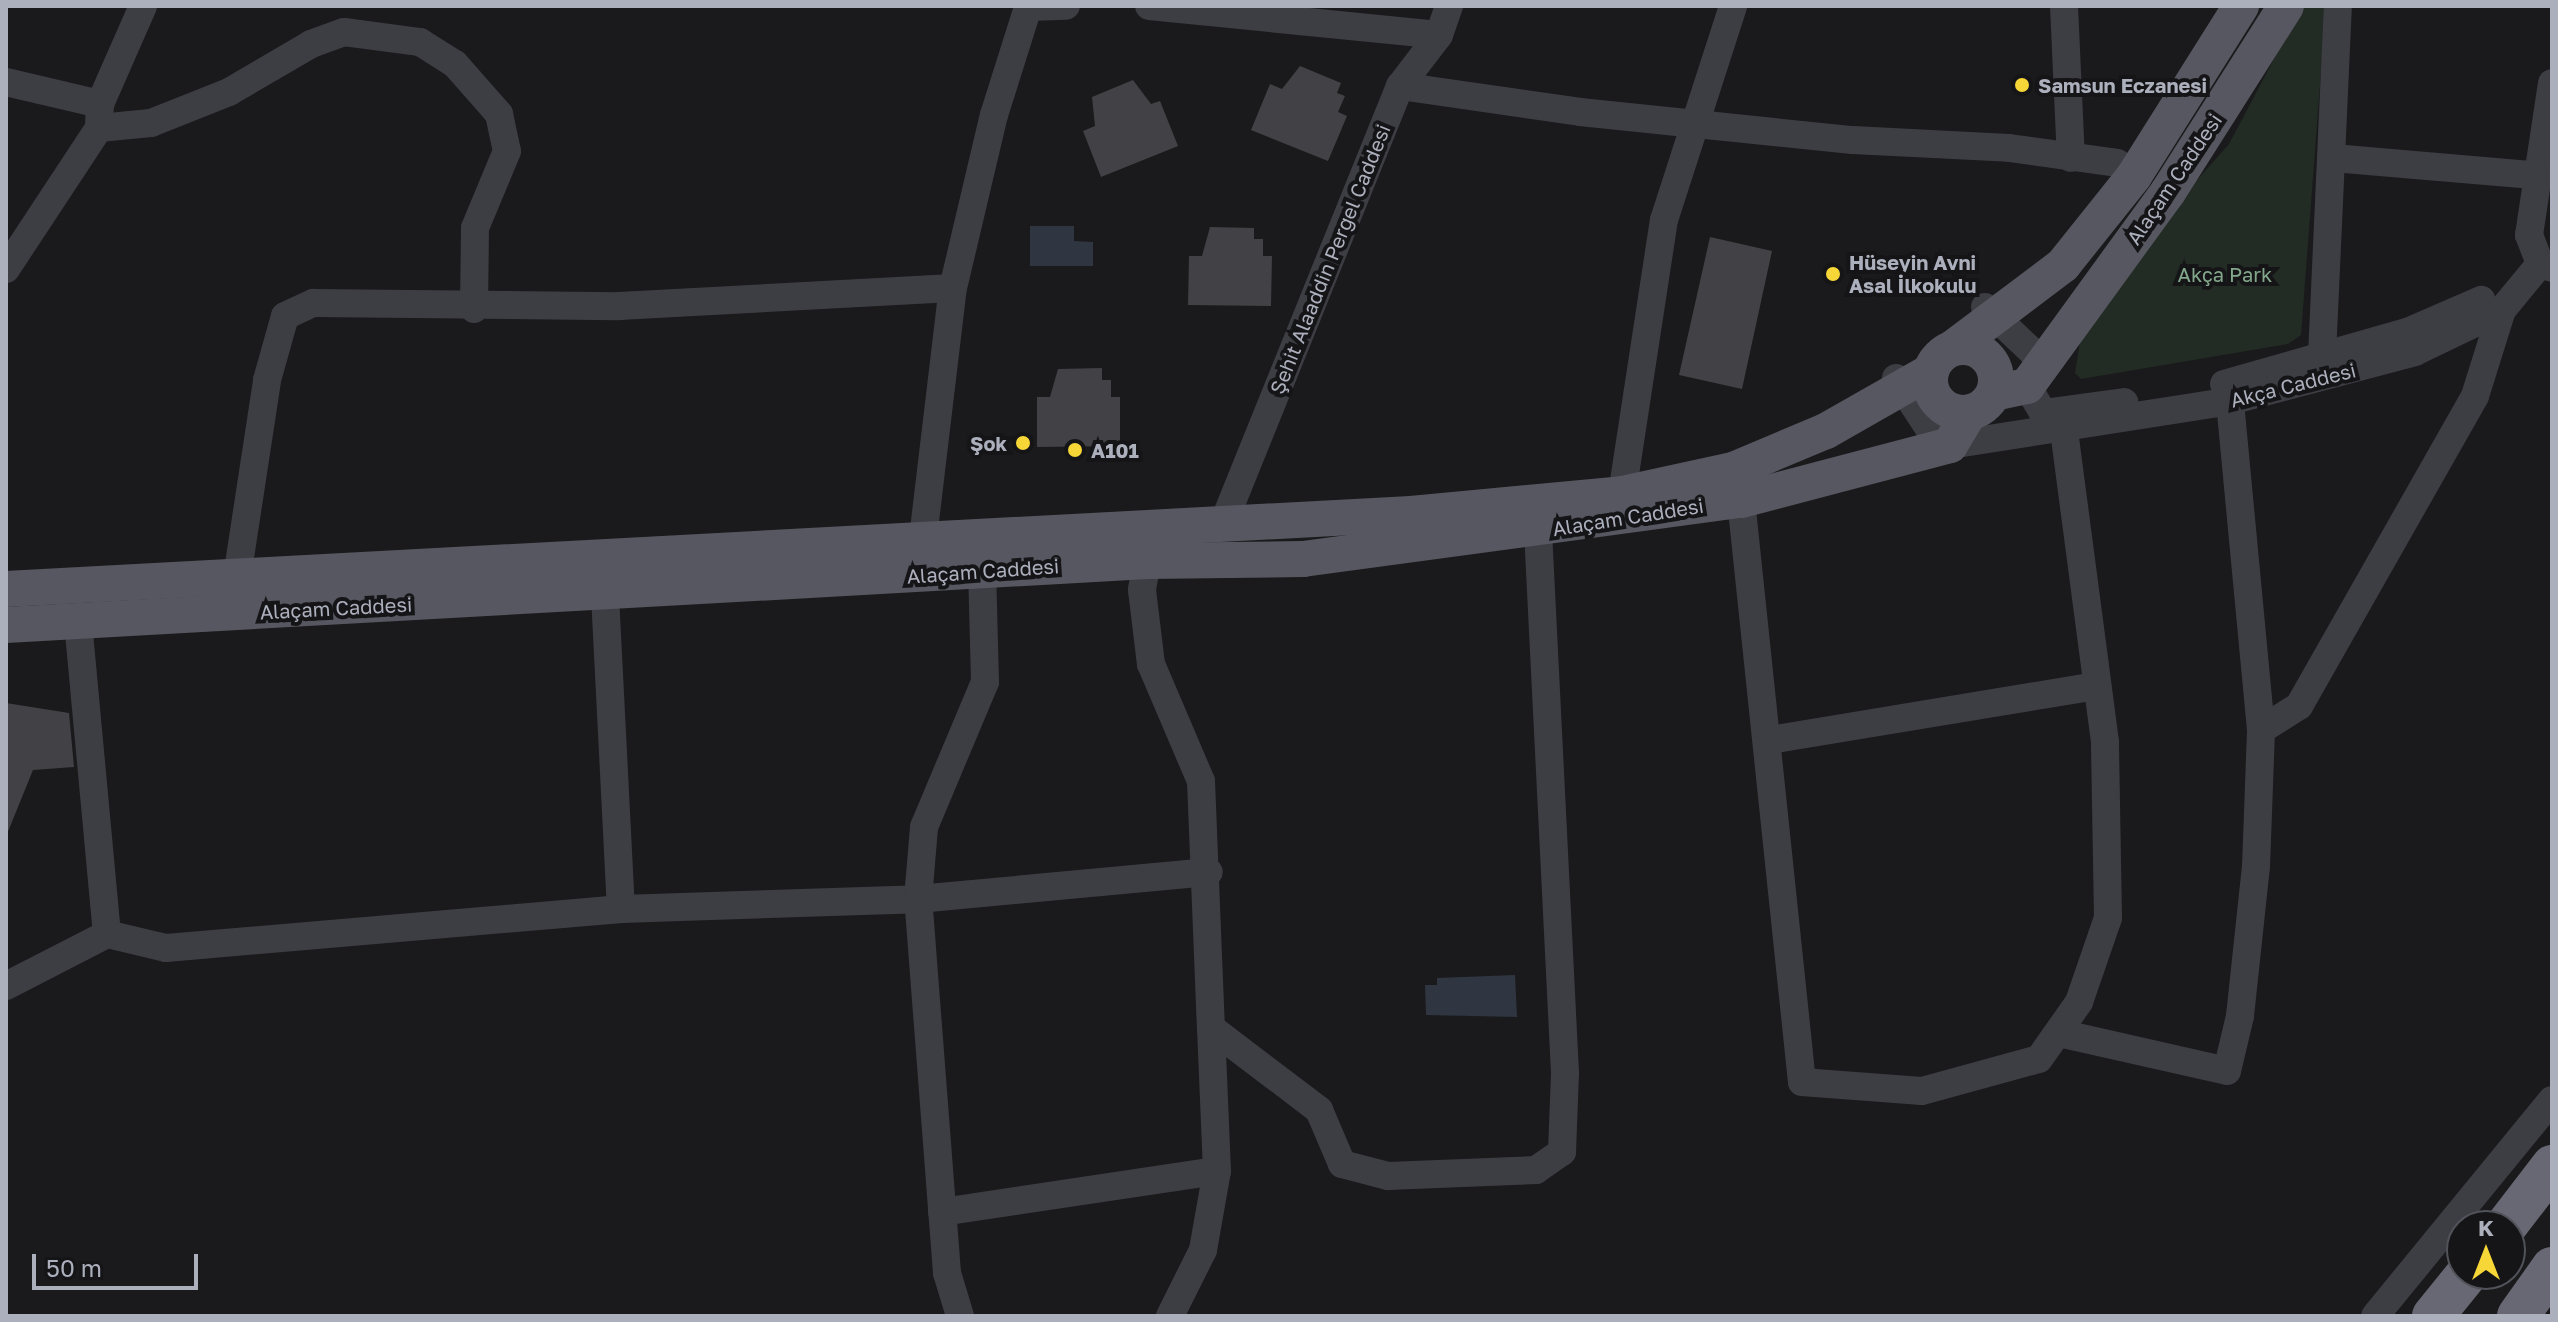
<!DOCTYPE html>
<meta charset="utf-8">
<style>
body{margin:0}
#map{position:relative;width:2558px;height:1322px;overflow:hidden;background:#1a1a1c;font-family:"Golos Text",sans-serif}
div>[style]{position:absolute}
.green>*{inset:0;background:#222b24}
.water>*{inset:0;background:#2f3641}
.building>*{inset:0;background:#424246}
.minor>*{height:28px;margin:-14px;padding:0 14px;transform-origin:14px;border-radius:14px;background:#3d3d44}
.major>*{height:36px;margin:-18px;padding:0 18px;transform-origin:18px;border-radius:18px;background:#575761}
.major>.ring{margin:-18px;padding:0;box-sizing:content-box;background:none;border:36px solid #575761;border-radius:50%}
.highway>*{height:42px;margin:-21px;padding:0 21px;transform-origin:21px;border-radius:21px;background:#676873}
.dots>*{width:22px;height:22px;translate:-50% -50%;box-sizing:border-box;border:4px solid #151518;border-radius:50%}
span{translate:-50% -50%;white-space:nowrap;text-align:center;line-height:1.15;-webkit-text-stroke:8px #151518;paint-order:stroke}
.poi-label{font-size:20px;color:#acafbc;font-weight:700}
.left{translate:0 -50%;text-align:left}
.right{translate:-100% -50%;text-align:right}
.street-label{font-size:20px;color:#acafbc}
.park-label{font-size:20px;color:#83a78b}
.frame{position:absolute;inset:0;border:8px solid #acafbc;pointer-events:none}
.north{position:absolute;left:2446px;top:1210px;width:80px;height:80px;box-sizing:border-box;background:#151518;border:2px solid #51535a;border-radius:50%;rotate:0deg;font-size:22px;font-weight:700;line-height:32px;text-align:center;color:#acafbc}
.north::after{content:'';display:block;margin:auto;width:28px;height:36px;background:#f7d637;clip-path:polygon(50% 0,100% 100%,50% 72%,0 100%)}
.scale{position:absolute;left:32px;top:1254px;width:166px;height:36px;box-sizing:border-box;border:4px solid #acafbc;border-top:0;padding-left:10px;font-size:24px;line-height:28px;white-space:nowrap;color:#acafbc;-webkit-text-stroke:6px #151518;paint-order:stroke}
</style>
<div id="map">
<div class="green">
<div style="clip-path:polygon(2302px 6px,2326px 6px,2301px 335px,2288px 344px,2081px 379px,2075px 373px,2080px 342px,2175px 205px,2229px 144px)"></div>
</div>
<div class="water">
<div style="clip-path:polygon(1030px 226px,1074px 226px,1074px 241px,1093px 242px,1093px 266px,1030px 266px)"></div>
<div style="clip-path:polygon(1515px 975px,1517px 1017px,1426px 1015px,1425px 985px,1437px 985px,1437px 978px)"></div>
</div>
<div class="building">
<div style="clip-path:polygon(1300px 66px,1341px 83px,1337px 93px,1345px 96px,1338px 112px,1347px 116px,1328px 161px,1251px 130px,1270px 84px,1282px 89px)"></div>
<div style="clip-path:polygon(1133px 80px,1151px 104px,1160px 101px,1178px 146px,1101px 177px,1083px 131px,1095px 126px,1092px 97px)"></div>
<div style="clip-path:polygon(1210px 227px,1254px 228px,1254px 239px,1263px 239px,1263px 256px,1272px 256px,1271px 306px,1188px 305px,1189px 256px,1202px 256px)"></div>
<div style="clip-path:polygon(1710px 237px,1772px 251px,1742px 389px,1679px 375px)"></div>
<div style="clip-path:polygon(1102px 368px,1102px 380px,1111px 380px,1111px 397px,1120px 397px,1120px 446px,1037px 447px,1037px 397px,1050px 397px,1058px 369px)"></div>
<div style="clip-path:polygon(6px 703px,69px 713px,74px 767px,33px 770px,7px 834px)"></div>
</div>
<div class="minor">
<div style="left:1149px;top:6px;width:291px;rotate:5.7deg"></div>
<div style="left:2064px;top:6px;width:152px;rotate:87.4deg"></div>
<div style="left:6px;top:82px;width:97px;rotate:13.2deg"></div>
<div style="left:2552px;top:83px;width:154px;rotate:98.6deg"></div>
<div style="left:2529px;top:235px;width:31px;rotate:69deg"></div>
<div style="left:2540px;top:264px;width:13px;rotate:18deg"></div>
<div style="left:1400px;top:86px;width:182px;rotate:8.2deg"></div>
<div style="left:1580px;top:112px;width:274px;rotate:5.9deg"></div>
<div style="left:1853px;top:140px;width:156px;rotate:2.9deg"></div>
<div style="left:2009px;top:148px;width:109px;rotate:7.9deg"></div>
<div style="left:2117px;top:163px;width:21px;rotate:37deg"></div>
<div style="left:99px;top:128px;width:52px;rotate:-5.5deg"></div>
<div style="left:151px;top:123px;width:84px;rotate:-21.7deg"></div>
<div style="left:229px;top:92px;width:95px;rotate:-30.3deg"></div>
<div style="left:311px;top:44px;width:35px;rotate:-20deg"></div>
<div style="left:344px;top:32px;width:77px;rotate:7.5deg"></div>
<div style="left:420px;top:42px;width:41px;rotate:32.2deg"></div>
<div style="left:455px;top:64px;width:67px;rotate:48.7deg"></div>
<div style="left:499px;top:114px;width:38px;rotate:78deg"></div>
<div style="left:507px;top:151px;width:83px;rotate:112.6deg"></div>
<div style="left:475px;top:228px;width:81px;rotate:90.7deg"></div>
<div style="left:2333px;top:158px;width:201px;rotate:4.9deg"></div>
<div style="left:6px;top:269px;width:169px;rotate:-56.6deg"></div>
<div style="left:99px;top:128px;width:24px;rotate:-88deg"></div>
<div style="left:100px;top:104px;width:107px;rotate:-66.3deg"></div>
<div style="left:1985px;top:307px;width:81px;rotate:43.5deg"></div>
<div style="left:2322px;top:356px;width:350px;rotate:-87.4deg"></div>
<div style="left:1896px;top:378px;width:82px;rotate:56.9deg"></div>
<div style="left:2224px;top:384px;width:190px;rotate:-15.9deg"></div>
<div style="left:2407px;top:332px;width:81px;rotate:-23.4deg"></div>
<div style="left:2027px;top:386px;width:31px;rotate:59deg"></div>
<div style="left:2043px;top:413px;width:82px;rotate:-7.7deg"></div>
<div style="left:1950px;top:445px;width:283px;rotate:-8.9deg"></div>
<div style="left:2230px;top:401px;width:191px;rotate:-14.8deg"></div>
<div style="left:2415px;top:352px;width:97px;rotate:-25.8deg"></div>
<div style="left:2502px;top:310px;width:60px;rotate:-50.4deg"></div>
<div style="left:1622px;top:494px;width:277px;rotate:-81.3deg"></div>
<div style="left:1664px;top:220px;width:225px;rotate:-72.1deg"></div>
<div style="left:1741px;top:500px;width:585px;rotate:84.02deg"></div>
<div style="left:1802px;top:1082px;width:120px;rotate:4.3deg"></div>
<div style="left:1922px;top:1091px;width:121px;rotate:-15.3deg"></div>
<div style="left:2039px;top:1059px;width:70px;rotate:-54.9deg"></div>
<div style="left:2079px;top:1002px;width:89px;rotate:-71deg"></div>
<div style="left:2108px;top:918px;width:176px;rotate:-91deg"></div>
<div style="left:2105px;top:742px;width:314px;rotate:-97.5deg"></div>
<div style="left:1225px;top:519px;width:467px;rotate:-68deg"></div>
<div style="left:1400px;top:86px;width:64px;rotate:-52.6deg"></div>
<div style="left:1439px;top:35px;width:31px;rotate:-71deg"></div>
<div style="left:923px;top:538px;width:252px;rotate:-83.2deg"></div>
<div style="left:953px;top:288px;width:178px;rotate:-76.7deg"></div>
<div style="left:994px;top:115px;width:113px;rotate:-72.5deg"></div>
<div style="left:1028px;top:7px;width:38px;rotate:-2deg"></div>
<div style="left:1147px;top:561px;width:29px;rotate:100deg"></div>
<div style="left:1142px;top:590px;width:75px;rotate:83.1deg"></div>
<div style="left:1151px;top:664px;width:127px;rotate:66.9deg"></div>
<div style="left:1201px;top:781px;width:247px;rotate:87.7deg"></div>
<div style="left:1211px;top:1028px;width:136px;rotate:37.2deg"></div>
<div style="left:1319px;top:1110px;width:59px;rotate:66.9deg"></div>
<div style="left:1342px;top:1164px;width:48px;rotate:14.6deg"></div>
<div style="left:1388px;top:1176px;width:148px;rotate:-2.3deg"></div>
<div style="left:1536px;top:1170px;width:32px;rotate:-35deg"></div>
<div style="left:1562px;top:1152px;width:79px;rotate:-87.8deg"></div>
<div style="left:1565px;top:1073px;width:544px;rotate:-92.85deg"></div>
<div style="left:237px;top:577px;width:199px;rotate:-81.3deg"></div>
<div style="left:267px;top:380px;width:66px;rotate:-74.3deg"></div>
<div style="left:285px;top:316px;width:31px;rotate:-25deg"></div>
<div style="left:313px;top:303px;width:306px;rotate:0.6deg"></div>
<div style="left:619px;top:306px;width:334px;rotate:-3.1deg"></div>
<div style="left:605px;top:595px;width:314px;rotate:87.1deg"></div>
<div style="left:78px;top:622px;width:313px;rotate:84.7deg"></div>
<div style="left:107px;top:934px;width:61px;rotate:13.3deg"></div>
<div style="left:166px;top:948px;width:457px;rotate:-4.9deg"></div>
<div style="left:621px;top:909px;width:297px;rotate:-1.9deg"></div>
<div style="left:918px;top:899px;width:72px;rotate:-85.2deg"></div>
<div style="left:924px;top:827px;width:157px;rotate:-67.2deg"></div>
<div style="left:985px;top:682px;width:111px;rotate:-91.5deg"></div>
<div style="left:2261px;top:730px;width:45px;rotate:-32.3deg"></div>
<div style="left:2299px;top:706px;width:356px;rotate:-60.4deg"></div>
<div style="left:2475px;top:396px;width:90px;rotate:-72.6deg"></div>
<div style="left:1770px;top:740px;width:330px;rotate:-9.4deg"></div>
<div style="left:6px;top:986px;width:114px;rotate:-27.2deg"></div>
<div style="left:2059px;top:1033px;width:172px;rotate:12.7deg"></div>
<div style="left:2227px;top:1071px;width:57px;rotate:-76.7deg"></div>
<div style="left:2240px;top:1016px;width:150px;rotate:-83.9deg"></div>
<div style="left:2256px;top:867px;width:137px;rotate:-87.9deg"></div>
<div style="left:2261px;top:730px;width:330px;rotate:-95.4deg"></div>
<div style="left:942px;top:1212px;width:278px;rotate:-8.5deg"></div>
<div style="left:960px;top:1316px;width:45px;rotate:-106.8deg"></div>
<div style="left:947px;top:1273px;width:375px;rotate:-94.4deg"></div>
<div style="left:918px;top:899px;width:292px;rotate:-5.3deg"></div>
<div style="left:1170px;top:1316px;width:74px;rotate:-63.4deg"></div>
<div style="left:1203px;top:1250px;width:80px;rotate:-80deg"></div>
<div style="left:1217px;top:1171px;width:143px;rotate:-92.4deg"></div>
<div style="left:2375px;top:1316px;width:279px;rotate:-50.7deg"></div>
</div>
<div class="major">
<div class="ring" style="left:1930px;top:347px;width:30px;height:30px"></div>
<div style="left:1953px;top:348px;width:138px;rotate:-37deg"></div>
<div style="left:2063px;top:265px;width:114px;rotate:-51.4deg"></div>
<div style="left:2134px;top:176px;width:201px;rotate:-57.8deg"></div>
<div style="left:1994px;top:393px;width:34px;rotate:-12deg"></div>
<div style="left:2027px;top:386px;width:240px;rotate:-54deg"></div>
<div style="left:2168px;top:192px;width:220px;rotate:-57.6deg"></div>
<div style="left:6px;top:589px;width:1407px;rotate:-3.06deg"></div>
<div style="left:1411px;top:514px;width:212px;rotate:-5.4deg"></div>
<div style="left:1622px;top:494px;width:114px;rotate:-12.2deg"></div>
<div style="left:1733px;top:470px;width:101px;rotate:-22.8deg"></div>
<div style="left:1826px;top:431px;width:121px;rotate:-29.7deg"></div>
<div style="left:6px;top:625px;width:1143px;rotate:-3.21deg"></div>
<div style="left:1147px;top:561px;width:156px;rotate:-0.7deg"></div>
<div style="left:1303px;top:559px;width:442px;rotate:-7.7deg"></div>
<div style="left:1741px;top:500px;width:216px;rotate:-14.7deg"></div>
<div style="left:1950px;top:445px;width:37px;rotate:-59deg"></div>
</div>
<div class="highway">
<div style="left:2506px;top:1226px;width:76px;rotate:-52.5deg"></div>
<div style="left:2433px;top:1316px;width:54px;rotate:-51deg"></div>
<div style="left:2518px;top:1316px;width:59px;rotate:-54.7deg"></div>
</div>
<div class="dots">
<div style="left:2022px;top:85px;background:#f7d637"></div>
<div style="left:1833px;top:274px;background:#f7d637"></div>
<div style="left:1023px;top:443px;background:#f7d637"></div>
<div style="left:1075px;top:450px;background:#f7d637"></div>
</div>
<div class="poi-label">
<span class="left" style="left:2038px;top:85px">Samsun Eczanesi</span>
<span class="left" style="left:1849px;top:274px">Hüseyin Avni<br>Asal İlkokulu</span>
<span class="right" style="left:1007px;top:443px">Şok</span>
<span class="left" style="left:1091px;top:450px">A101</span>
</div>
<div class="street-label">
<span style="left:2174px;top:179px;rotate:-56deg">Alaçam Caddesi</span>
<span style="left:1330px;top:259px;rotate:-68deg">Şehit Alaaddin Pergel Caddesi</span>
<span style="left:2293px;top:385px;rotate:-14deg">Akça Caddesi</span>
<span style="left:1628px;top:517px;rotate:-9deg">Alaçam Caddesi</span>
<span style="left:983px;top:571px;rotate:-4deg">Alaçam Caddesi</span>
<span style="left:336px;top:608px;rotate:-3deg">Alaçam Caddesi</span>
</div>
<div class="park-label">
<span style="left:2225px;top:274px">Akça Park</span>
</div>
<div class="frame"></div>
<div class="north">K</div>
<div class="scale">50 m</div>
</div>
